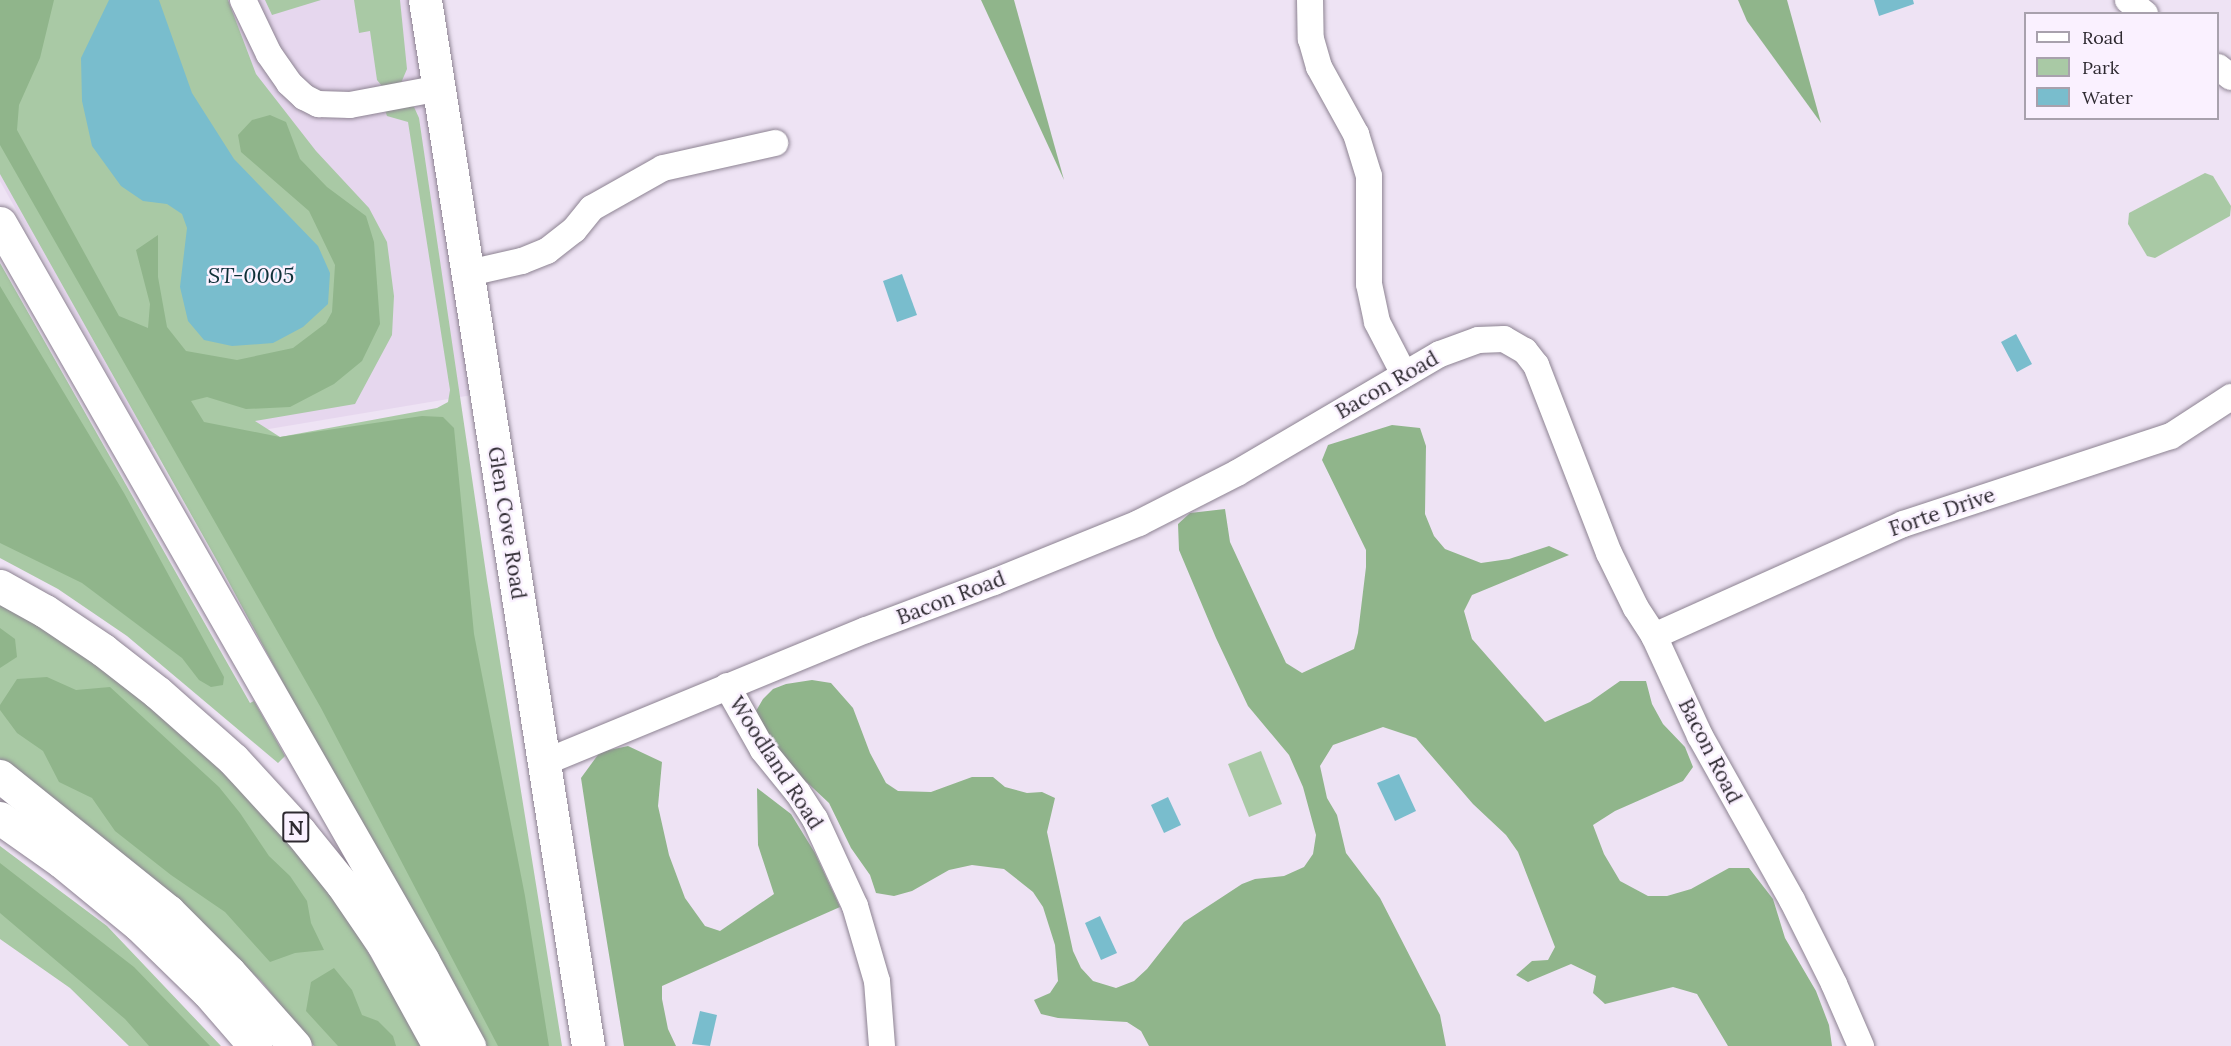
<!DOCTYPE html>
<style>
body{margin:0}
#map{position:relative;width:2231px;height:1046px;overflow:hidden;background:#eee3f4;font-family:Lora,serif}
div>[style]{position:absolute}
.built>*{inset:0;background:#e6d7ee}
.green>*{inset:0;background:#a9c9a5}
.forest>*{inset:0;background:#90b58b}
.water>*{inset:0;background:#79bdcd}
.roads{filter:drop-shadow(0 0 2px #8d8392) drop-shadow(0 0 2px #8d8392)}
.minor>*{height:26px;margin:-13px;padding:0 13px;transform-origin:13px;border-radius:13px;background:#fff}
.major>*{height:33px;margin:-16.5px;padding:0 16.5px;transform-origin:16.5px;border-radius:16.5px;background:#fff}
.highway>*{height:33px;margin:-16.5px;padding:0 16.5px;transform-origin:16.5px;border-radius:16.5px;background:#fff}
span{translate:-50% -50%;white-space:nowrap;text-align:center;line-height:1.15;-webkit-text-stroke:5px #faf1ff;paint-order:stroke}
.shield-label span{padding:2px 4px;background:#faf1ff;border:2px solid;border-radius:4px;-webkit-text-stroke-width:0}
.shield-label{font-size:20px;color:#2e2a31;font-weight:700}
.street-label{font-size:21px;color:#2e2a31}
.water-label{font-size:22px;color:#0e3038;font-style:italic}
.legend{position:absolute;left:2024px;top:12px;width:195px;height:108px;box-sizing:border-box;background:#faf1ff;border:2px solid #a8a1ad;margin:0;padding:8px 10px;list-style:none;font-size:18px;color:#2e2a31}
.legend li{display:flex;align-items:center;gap:12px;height:30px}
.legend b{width:30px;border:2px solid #a8a1ad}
</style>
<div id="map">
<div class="built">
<div style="clip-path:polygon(0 0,413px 0,478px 394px,150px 449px,0 181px)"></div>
</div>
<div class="green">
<div style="clip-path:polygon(0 0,228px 0,256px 74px,316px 151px,369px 208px,387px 242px,394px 296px,392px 335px,355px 404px,255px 421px,280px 437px,437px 408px,448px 402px,450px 390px,408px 122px,387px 116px,385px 110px,405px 102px,414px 107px,419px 118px,487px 580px,562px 1046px,479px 1046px,220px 566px,0 174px)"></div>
<div style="clip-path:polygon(265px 0,321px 0,272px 15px)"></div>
<div style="clip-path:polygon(354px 0,400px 0,407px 69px,401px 83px,382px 86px,377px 80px,370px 31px,359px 33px)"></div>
<div style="clip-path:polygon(2205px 173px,2213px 176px,2231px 206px,2230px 216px,2155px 258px,2147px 256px,2128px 224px,2129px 213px)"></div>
<div style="clip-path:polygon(0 263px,250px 703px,254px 701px,285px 756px,278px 763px,127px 636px,58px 589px,0 558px)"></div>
<div style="clip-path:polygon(0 600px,85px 655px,171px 722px,271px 820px,348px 918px,423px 1046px,314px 1046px,261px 981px,174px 899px,0 759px)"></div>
<div style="clip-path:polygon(1261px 751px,1282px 804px,1249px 817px,1228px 764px)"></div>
<div style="clip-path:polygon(0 846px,107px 926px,221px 1046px,129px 1046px,70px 988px,0 939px)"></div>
</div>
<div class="forest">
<div style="clip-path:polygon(0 0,54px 0,40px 58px,19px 105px,17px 130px,119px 316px,148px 328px,150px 304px,136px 250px,158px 235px,158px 277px,167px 327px,186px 351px,237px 360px,293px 348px,326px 323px,332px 312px,335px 265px,309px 211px,241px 152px,238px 135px,252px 120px,270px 115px,286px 122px,300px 159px,327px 187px,366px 216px,374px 242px,380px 324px,362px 361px,334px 384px,290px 407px,246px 409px,207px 397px,191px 401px,204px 422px,280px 437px,422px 416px,443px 417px,454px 428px,474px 634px,525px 896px,549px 1046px,498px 1046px,321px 708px,0 145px)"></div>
<div style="clip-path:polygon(981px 0,1014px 0,1064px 180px)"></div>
<div style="clip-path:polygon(1738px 0,1787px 0,1821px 123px,1747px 21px)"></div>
<div style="clip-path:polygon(0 286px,124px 493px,224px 677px,223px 685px,211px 687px,199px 680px,182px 658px,82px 583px,0 543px)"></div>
<div style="clip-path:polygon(1392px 425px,1420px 428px,1426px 446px,1425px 514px,1434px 536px,1445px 549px,1481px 563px,1509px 559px,1549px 546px,1569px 555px,1472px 595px,1464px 611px,1472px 639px,1545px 722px,1590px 702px,1620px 681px,1646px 681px,1652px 704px,1663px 724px,1685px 747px,1693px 767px,1683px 781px,1615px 811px,1593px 825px,1604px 854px,1620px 881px,1648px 896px,1667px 896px,1691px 889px,1729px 868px,1749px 868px,1773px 899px,1785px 938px,1816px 991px,1829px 1025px,1832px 1046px,1728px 1046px,1697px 994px,1673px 987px,1605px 1004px,1593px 993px,1596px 976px,1571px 964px,1528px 982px,1516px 975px,1532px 961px,1548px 960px,1555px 947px,1518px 852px,1506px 835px,1473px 804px,1416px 738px,1383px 727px,1333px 745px,1320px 766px,1327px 798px,1337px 815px,1346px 853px,1380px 898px,1440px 1015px,1446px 1046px,1149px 1046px,1141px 1031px,1127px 1022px,1058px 1018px,1041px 1014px,1034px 1000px,1050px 993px,1058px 981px,1055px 945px,1043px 907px,1033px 892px,1004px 869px,972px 865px,949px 870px,912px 891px,894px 896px,876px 893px,870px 875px,851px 848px,829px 803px,798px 774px,759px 725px,756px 711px,763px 699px,773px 689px,786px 684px,812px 680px,831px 683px,853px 708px,870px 753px,886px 783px,898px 791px,931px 792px,972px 777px,993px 777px,1005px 787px,1027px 793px,1042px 792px,1055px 798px,1047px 832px,1073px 951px,1081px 968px,1093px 981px,1116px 988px,1134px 981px,1147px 969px,1184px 922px,1242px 884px,1255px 879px,1284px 876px,1304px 867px,1313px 854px,1316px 835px,1303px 787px,1289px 755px,1248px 706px,1216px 638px,1179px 550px,1178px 524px,1190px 513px,1225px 509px,1230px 542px,1286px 663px,1302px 673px,1354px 649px,1358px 633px,1366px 567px,1366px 550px,1322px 460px,1328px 445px)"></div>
<div style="clip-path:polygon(0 628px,15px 639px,17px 657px,0 668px)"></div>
<div style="clip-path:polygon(47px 677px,76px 690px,110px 687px,219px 787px,240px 813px,269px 856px,290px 876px,307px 901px,311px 923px,324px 950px,295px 953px,270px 962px,225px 912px,171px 875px,115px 831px,92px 798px,59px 782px,43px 751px,17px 733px,0 710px,0 705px,17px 679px)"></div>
<div style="clip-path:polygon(628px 746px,662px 762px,658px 806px,669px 855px,685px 898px,705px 926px,720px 931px,774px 894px,758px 845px,757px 788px,791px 814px,815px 853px,840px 907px,662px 986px,662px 999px,668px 1029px,676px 1046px,624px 1046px,592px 851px,581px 778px,600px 752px)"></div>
<div style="clip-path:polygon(0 863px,134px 967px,210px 1046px,149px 1046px,125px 1019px,0 913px)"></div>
<div style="clip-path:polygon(334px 968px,352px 990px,362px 1015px,378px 1021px,393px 1036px,396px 1046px,338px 1046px,306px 1011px,311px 982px)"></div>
</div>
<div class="water">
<div style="clip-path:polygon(109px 0,159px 0,192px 93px,234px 159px,318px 246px,330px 273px,328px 304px,303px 327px,273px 343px,232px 346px,204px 340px,188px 321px,180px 287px,187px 228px,182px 214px,167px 204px,143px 201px,121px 186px,92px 146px,82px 101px,81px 58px)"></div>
<div style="clip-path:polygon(1874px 0,1913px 0,1914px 4px,1879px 16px)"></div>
<div style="clip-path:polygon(902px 274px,917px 315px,897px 322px,883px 281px)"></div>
<div style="clip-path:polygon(2016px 334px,2032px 364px,2017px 372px,2001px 342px)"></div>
<div style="clip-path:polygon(1399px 774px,1416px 811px,1395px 821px,1377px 783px)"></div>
<div style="clip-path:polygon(1168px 797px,1181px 825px,1164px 833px,1151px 805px)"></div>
<div style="clip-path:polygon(1100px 916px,1117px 953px,1101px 960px,1085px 923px)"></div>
<div style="clip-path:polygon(700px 1011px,717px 1015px,710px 1046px,692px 1044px)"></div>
</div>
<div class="roads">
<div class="minor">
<div style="left:243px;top:0;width:60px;rotate:64.3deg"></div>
<div style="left:269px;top:54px;width:35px;rotate:55deg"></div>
<div style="left:289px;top:83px;width:21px;rotate:43deg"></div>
<div style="left:304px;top:97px;width:16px;rotate:27deg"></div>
<div style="left:318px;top:104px;width:32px;rotate:2deg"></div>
<div style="left:350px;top:105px;width:92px;rotate:-10.7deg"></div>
<div style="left:1310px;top:0;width:39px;rotate:89deg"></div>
<div style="left:1311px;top:39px;width:29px;rotate:74deg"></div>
<div style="left:1319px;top:67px;width:77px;rotate:61.1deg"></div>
<div style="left:1356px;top:134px;width:44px;rotate:72.8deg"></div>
<div style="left:1369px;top:176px;width:108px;rotate:90deg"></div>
<div style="left:1369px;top:284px;width:39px;rotate:78deg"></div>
<div style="left:1377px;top:322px;width:59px;rotate:62.6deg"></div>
<div style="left:2128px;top:0;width:22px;rotate:39deg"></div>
<div style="left:2218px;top:67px;width:16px;rotate:38deg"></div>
<div style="left:469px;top:273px;width:54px;rotate:-12.8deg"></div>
<div style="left:522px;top:261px;width:27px;rotate:-22deg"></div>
<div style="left:547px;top:251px;width:34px;rotate:-38deg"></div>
<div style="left:574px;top:230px;width:28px;rotate:-51deg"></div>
<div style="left:592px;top:208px;width:81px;rotate:-29.4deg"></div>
<div style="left:663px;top:168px;width:115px;rotate:-12.6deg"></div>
<div style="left:1654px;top:636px;width:273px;rotate:-24.2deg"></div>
<div style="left:1903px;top:524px;width:282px;rotate:-18.2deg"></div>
<div style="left:2171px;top:436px;width:72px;rotate:-33deg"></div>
<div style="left:727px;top:686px;width:73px;rotate:60.6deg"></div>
<div style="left:763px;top:750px;width:55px;rotate:50.9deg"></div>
<div style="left:798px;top:793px;width:31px;rotate:57deg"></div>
<div style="left:815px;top:819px;width:96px;rotate:65.3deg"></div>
<div style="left:855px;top:906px;width:78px;rotate:73.7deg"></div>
<div style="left:877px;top:981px;width:65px;rotate:85.6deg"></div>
<div style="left:543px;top:763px;width:349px;rotate:-22.4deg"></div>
<div style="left:866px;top:630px;width:137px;rotate:-20.6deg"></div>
<div style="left:994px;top:582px;width:157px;rotate:-22.1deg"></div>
<div style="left:1139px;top:523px;width:110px;rotate:-27deg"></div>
<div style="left:1237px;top:473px;width:235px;rotate:-30.4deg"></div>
<div style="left:1440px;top:354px;width:40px;rotate:-20.2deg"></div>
<div style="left:1478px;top:340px;width:26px;rotate:-2deg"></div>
<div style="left:1504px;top:339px;width:24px;rotate:30deg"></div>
<div style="left:1525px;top:351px;width:18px;rotate:52deg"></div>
<div style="left:1536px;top:365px;width:202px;rotate:68.8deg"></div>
<div style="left:1609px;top:553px;width:61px;rotate:63.9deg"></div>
<div style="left:1636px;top:608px;width:33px;rotate:57deg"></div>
<div style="left:1654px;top:636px;width:110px;rotate:65.3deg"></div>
<div style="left:1700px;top:736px;width:188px;rotate:60.7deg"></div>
<div style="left:1792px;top:900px;width:94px;rotate:63.4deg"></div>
<div style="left:1834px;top:984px;width:68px;rotate:66.5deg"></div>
</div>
<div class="major">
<div style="left:425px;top:0;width:1059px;rotate:81.14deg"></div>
</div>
<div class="highway">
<div style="left:0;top:223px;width:851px;rotate:60.18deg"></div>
<div style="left:423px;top:961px;width:97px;rotate:61.6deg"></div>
<div style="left:0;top:586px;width:51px;rotate:29.1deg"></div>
<div style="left:45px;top:611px;width:70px;rotate:33.9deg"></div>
<div style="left:103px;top:650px;width:68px;rotate:37.9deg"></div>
<div style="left:157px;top:692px;width:101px;rotate:41.4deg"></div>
<div style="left:233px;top:759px;width:99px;rotate:47.5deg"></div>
<div style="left:300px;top:832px;width:67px;rotate:51.1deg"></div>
<div style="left:342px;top:884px;width:73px;rotate:55.7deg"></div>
<div style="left:383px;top:944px;width:116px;rotate:61.2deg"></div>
<div style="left:0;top:776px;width:216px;rotate:38.8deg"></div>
<div style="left:168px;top:911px;width:86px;rotate:45deg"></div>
<div style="left:229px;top:972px;width:99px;rotate:48.3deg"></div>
<div style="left:0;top:818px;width:75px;rotate:35.2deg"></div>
<div style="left:61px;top:861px;width:101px;rotate:39.4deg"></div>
<div style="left:139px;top:925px;width:96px;rotate:44.2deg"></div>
<div style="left:208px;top:992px;width:72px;rotate:49deg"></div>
</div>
</div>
<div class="shield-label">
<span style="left:296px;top:827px">N</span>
</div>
<div class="street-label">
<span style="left:1387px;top:385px;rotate:-30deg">Bacon Road</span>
<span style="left:1942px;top:512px;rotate:-19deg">Forte Drive</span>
<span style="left:507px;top:523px;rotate:81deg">Glen Cove Road</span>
<span style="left:951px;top:598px;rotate:-21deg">Bacon Road</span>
<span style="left:1710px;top:751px;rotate:63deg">Bacon Road</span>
<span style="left:776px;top:763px;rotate:57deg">Woodland Road</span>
</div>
<div class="water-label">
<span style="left:251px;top:276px">ST-0005</span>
</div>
<ul class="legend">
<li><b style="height:8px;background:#fff"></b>Road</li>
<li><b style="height:16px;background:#a9c9a5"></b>Park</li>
<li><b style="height:16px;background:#79bdcd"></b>Water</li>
</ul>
</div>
